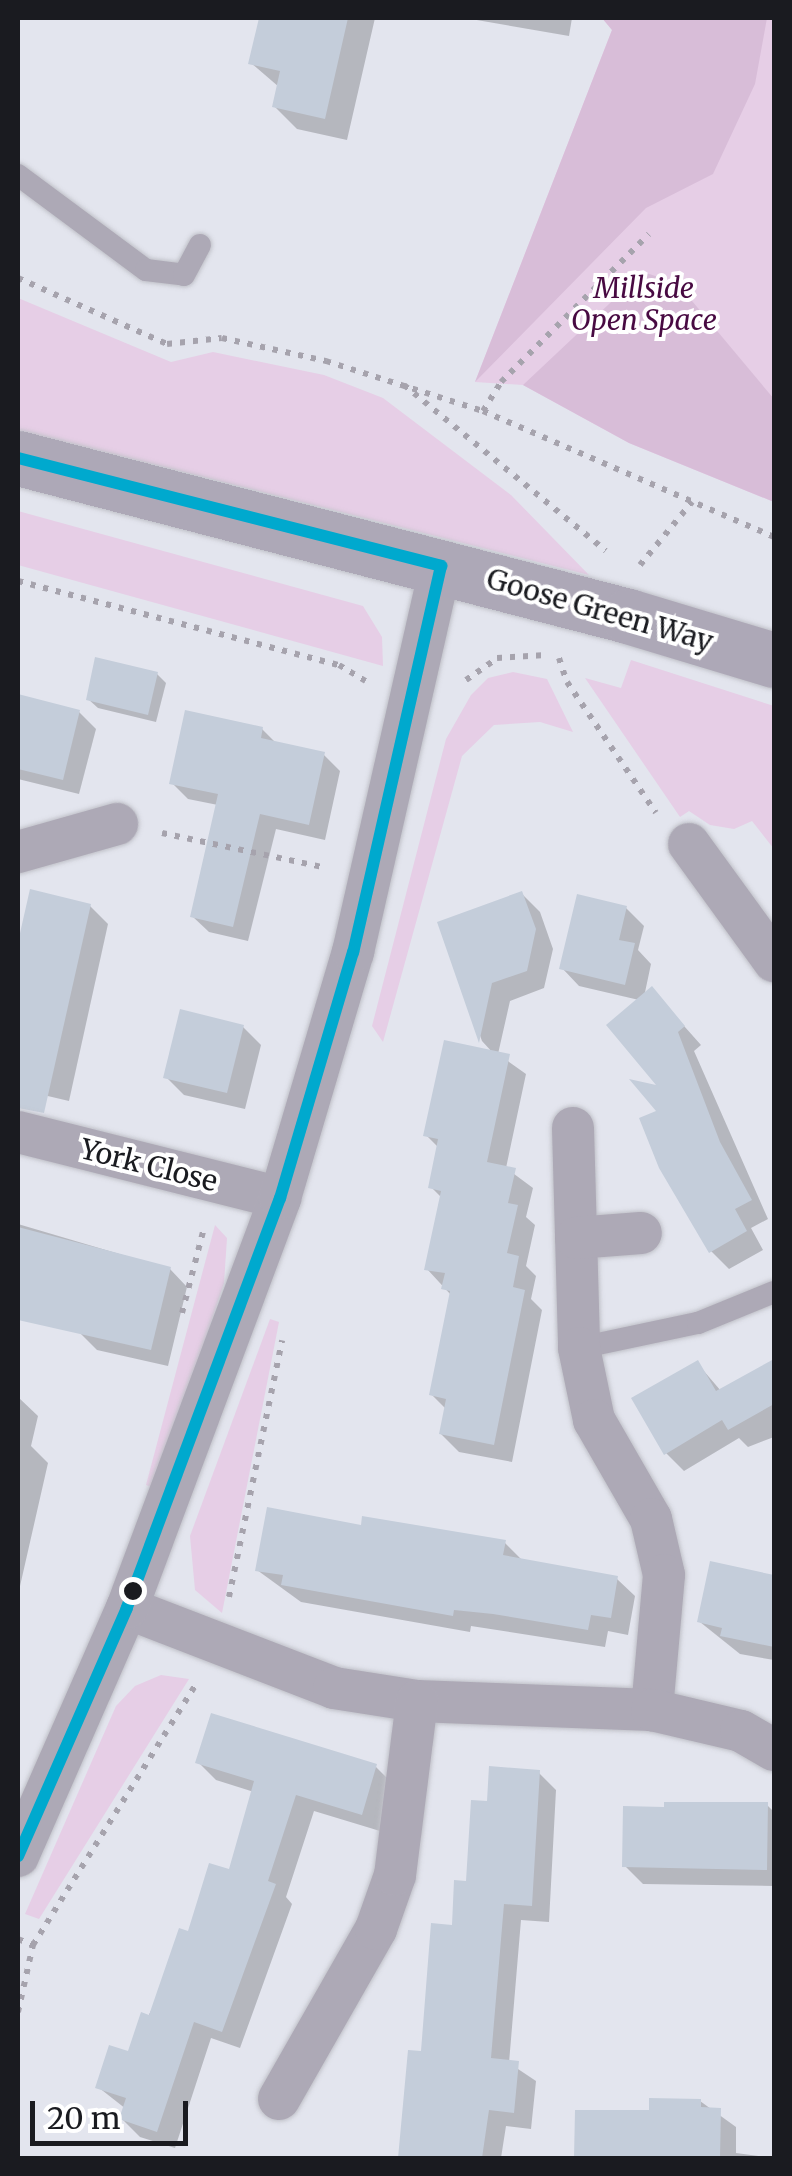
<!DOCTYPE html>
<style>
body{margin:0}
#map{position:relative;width:792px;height:2176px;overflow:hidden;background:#e3e5ee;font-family:Merriweather,serif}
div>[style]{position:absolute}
.green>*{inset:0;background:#e6cee6}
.forest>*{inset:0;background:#d8bdd8}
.shadow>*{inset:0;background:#0003}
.building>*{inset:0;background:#c4cdda}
.path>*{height:6px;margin-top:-3px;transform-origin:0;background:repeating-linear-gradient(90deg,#a6a3ad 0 5px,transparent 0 13px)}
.roads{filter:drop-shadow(0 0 2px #c0c1c8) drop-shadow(0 0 2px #c0c1c8)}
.lane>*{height:22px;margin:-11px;padding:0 11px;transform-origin:11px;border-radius:11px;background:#ada9b6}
.street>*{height:42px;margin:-21px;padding:0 21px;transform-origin:21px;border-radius:21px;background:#ada9b6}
.secondary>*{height:55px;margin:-27.5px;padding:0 27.5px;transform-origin:27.5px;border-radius:27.5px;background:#ada8b7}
.bus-1>*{height:12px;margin:-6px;padding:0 6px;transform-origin:6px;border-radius:6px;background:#00a9ce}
.dots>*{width:28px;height:28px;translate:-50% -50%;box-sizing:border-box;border:5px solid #fff;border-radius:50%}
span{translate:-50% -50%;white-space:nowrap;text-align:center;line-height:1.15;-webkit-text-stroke:8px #fff;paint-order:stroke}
.park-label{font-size:28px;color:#480a42;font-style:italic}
.street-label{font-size:28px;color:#1a1b20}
.frame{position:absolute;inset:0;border:20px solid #1a1b20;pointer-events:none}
.scale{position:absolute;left:30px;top:2101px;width:158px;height:45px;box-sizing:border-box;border:5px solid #1a1b20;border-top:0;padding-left:12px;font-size:30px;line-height:35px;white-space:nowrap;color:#1a1b20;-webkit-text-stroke:8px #fff;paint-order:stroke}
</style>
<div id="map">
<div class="green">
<div style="clip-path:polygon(602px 18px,774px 18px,774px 502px,629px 443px,523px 385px,475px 382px,612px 30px)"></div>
<div style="clip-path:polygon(18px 298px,171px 362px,213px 352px,324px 375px,383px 398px,511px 495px,589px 575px,18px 430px)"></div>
<div style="clip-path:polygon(18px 511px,363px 606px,382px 637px,383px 666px,18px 565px)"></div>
<div style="clip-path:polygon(631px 660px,774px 706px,774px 849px,752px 821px,734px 829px,710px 825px,689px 811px,680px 817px,585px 678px,621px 688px)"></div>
<div style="clip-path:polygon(513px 672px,547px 679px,573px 732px,540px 722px,494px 725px,462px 756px,383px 1042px,372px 1026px,446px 739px,471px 695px,488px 678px)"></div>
<div style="clip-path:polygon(215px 1225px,227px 1238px,224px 1283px,156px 1489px,146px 1485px)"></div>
<div style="clip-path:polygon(270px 1319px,279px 1322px,222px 1613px,195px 1590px,190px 1536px)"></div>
<div style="clip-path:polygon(161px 1675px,189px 1679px,39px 1919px,25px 1914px,116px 1706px,135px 1686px)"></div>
</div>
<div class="forest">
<div style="clip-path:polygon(602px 18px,767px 18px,755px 84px,713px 174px,646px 208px,475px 382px,612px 30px)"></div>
<div style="clip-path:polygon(643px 272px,677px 283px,774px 399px,774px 502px,629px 443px,523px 385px)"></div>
</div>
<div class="shadow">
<div style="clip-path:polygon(261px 18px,375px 18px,347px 140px,297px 129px,275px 107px,279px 87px,251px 63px)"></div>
<div style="clip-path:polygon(465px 18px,572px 18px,569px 36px)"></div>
<div style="clip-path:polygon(157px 674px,166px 683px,156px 722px,98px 708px,88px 699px)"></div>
<div style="clip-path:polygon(18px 697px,79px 712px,96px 729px,79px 794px,18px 779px)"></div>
<div style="clip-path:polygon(262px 729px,277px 744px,323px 754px,340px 771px,325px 840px,276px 829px,248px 941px,209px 932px,192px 916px,218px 805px,188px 799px,172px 783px)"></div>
<div style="clip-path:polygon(32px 892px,90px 906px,108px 924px,69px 1101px,18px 1089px,18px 961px)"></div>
<div style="clip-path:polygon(522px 894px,540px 912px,553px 949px,544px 988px,510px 1001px,498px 1054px,526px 1074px,506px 1168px,533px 1188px,526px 1217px,535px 1225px,526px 1266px,536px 1276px,531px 1299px,542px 1310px,512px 1462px,459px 1452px,441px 1434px,446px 1409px,432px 1395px,451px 1295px,427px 1269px,442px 1198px,431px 1187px,439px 1148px,426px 1135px,493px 1053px,482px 1041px,440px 923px)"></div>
<div style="clip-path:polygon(626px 908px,644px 926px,638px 950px,651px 964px,644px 997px,652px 990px,701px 1045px,694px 1051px,768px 1219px,751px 1228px,763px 1250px,729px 1269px,711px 1251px,661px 1112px,662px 1089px,639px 1000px,579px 986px,562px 968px)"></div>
<div style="clip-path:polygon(243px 1027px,261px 1045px,245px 1109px,184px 1095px,166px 1077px)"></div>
<div style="clip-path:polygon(18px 1224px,170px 1269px,187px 1287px,168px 1366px,97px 1350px,79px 1332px,18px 1318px)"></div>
<div style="clip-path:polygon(774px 1360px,774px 1437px,748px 1447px,739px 1438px,684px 1471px,666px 1453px,697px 1363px,721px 1391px)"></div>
<div style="clip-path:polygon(18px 1397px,38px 1416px,31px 1446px,48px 1463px,18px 1595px)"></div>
<div style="clip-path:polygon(363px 1528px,505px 1543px,523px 1561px,617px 1579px,635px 1596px,628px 1635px,608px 1631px,605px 1647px,471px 1626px,470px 1632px,301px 1602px,257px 1570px)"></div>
<div style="clip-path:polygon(712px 1564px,774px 1582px,774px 1660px,740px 1654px,700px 1622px)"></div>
<div style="clip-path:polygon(198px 1762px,376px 1767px,394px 1785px,380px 1831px,314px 1811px,286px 1897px,292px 1904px,240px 2048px,211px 2038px,175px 2148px,140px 2137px,122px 2119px,126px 2109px,98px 2087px,129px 2055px,189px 1934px,230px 1872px,254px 1792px,216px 1780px)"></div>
<div style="clip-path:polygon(539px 1773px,556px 1790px,549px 1922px,521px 1920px,509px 2063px,536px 2081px,531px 2129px,506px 2126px,501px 2158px,400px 2158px,410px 2052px,423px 2054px,489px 1803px)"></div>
<div style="clip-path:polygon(767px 1805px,774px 1812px,774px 1886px,643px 1884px,625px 1866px)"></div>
<div style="clip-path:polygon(700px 2101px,736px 2127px,736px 2153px,774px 2158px,577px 2158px,577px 2112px,651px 2113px)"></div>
</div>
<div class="building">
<div style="clip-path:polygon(259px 18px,348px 18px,325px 119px,272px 107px,280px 71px,248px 64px)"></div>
<div style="clip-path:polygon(95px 657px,158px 672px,148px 715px,86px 700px)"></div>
<div style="clip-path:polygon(18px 694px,80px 710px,63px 780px,18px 769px)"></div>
<div style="clip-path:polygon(185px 710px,263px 727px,261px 738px,325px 752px,309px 825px,260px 814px,233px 927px,190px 917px,218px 794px,169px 784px)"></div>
<div style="clip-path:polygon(30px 889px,91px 904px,44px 1113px,18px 1108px,18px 942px)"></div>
<div style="clip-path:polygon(522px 891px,536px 929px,527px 971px,492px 983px,479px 1043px,437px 922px)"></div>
<div style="clip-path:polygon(577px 894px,627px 906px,619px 940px,635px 943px,625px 985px,559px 969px)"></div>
<div style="clip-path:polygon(652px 986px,685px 1026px,678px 1032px,720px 1142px,752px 1200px,735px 1209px,747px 1231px,709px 1253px,659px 1168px,639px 1118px,656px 1111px,629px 1079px,656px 1085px,606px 1025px)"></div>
<div style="clip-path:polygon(180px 1009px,244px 1025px,227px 1093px,163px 1078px)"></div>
<div style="clip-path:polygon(444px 1040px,510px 1054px,487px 1162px,516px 1168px,508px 1203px,518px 1205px,507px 1253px,519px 1256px,513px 1287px,525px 1290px,494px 1445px,439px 1434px,446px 1399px,429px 1395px,450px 1291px,441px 1289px,445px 1273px,424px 1270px,441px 1191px,428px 1188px,438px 1139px,423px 1136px)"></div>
<div style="clip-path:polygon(18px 1227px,171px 1267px,151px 1350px,18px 1320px)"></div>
<div style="clip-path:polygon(774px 1359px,774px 1404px,728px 1430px,722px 1420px,664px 1455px,631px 1398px,698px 1360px,716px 1391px)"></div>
<div style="clip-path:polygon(267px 1507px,361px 1525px,362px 1516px,506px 1540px,503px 1555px,618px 1576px,611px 1618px,591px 1615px,588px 1630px,493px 1614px,454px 1610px,453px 1616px,281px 1585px,283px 1575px,255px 1571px)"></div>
<div style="clip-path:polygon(710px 1561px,774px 1575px,774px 1647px,720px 1636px,722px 1628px,697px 1622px)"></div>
<div style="clip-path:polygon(211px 1713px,377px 1764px,362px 1815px,296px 1795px,268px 1881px,276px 1884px,222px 2032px,194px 2022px,157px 2132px,119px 2119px,126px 2098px,95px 2088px,109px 2045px,128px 2051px,141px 2012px,149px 2015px,179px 1928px,188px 1931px,209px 1863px,229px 1869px,254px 1781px,195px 1763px)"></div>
<div style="clip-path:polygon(489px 1766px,540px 1770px,532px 1906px,504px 1904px,491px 2058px,519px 2061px,514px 2113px,489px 2110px,482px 2158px,398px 2158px,408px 2050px,421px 2051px,431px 1923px,452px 1925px,454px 1880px,466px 1881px,471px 1800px,487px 1801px)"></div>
<div style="clip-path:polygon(664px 1802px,768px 1802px,767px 1870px,622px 1867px,623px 1806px,664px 1807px)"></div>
<div style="clip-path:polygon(649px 2098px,701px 2099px,701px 2107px,721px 2108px,720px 2158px,574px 2158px,575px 2110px,649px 2110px)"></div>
</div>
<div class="path">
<div style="left:18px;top:278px;width:163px;rotate:23.9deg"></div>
<div style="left:167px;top:344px;width:55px;rotate:-6.2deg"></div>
<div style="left:222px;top:338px;width:107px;rotate:12.5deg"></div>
<div style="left:326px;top:361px;width:165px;rotate:17.7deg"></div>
<div style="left:483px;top:411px;width:317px;rotate:23.4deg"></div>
<div style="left:404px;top:385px;width:261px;rotate:39.4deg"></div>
<div style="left:483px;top:411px;width:34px;rotate:-58deg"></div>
<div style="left:501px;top:382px;width:209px;rotate:-45deg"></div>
<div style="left:640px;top:565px;width:82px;rotate:-50.5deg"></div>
<div style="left:18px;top:581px;width:332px;rotate:14.7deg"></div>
<div style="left:339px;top:665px;width:31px;rotate:31deg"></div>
<div style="left:559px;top:658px;width:25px;rotate:72deg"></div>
<div style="left:567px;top:682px;width:158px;rotate:55.8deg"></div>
<div style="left:466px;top:680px;width:38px;rotate:-35deg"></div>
<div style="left:497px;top:658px;width:49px;rotate:-3.5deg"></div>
<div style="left:162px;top:833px;width:168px;rotate:12deg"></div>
<div style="left:182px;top:1313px;width:88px;rotate:-75.5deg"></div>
<div style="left:229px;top:1597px;width:262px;rotate:-78.3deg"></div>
<div style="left:18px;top:1939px;width:16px;rotate:22deg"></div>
<div style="left:18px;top:2012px;width:69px;rotate:-77.4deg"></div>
<div style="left:33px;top:1945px;width:305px;rotate:-58deg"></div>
</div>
<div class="roads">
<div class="lane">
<div style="left:18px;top:175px;width:159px;rotate:36.6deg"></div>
<div style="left:146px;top:270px;width:38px;rotate:7deg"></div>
<div style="left:184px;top:275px;width:34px;rotate:-62deg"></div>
<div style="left:579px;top:1348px;width:122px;rotate:-11.9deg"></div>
<div style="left:698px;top:1323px;width:82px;rotate:-22.2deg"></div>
</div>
<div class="street">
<div style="left:689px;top:844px;width:145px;rotate:54deg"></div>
<div style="left:18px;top:852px;width:103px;rotate:-15.8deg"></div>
<div style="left:573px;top:1128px;width:220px;rotate:88.4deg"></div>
<div style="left:579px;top:1348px;width:74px;rotate:78.2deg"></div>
<div style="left:594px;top:1420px;width:114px;rotate:60.1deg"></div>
<div style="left:651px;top:1519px;width:57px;rotate:76.9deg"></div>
<div style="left:664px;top:1575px;width:136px;rotate:95.1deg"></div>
<div style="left:18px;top:1132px;width:270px;rotate:14.1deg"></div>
<div style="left:576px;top:1238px;width:65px;rotate:-4.4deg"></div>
<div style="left:127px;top:1608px;width:222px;rotate:21.1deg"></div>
<div style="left:334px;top:1688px;width:84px;rotate:8.9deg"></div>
<div style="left:417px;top:1701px;width:235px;rotate:2.2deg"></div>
<div style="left:652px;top:1710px;width:91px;rotate:13.3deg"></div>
<div style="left:741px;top:1731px;width:38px;rotate:30deg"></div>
<div style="left:18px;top:1856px;width:271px;rotate:-66.3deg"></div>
<div style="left:127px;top:1608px;width:438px;rotate:-69.5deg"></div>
<div style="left:280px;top:1198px;width:257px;rotate:-73.5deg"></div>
<div style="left:353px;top:952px;width:396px;rotate:-77.2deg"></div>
<div style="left:279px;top:2099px;width:196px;rotate:-60.3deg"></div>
<div style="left:376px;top:1929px;width:57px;rotate:-70.6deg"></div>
<div style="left:395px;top:1875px;width:175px;rotate:-82.8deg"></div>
</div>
<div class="secondary">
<div style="left:18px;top:458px;width:630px;rotate:14.52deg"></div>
<div style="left:628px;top:616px;width:152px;rotate:16.8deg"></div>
</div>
</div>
<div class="bus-1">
<div style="left:18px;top:458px;width:437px;rotate:14.3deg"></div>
<div style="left:441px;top:566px;width:396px;rotate:102.8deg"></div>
<div style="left:353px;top:952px;width:257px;rotate:106.5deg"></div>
<div style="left:280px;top:1198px;width:438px;rotate:110.5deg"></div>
<div style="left:127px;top:1608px;width:271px;rotate:113.7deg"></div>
</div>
<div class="dots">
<div style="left:133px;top:1591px;background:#1a1b20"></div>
</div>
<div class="park-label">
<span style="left:644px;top:304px">Millside<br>Open Space</span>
</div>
<div class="street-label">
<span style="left:600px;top:610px;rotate:16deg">Goose Green Way</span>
<span style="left:149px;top:1165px;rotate:14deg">York Close</span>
</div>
<div class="frame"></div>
<div class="scale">20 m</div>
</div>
